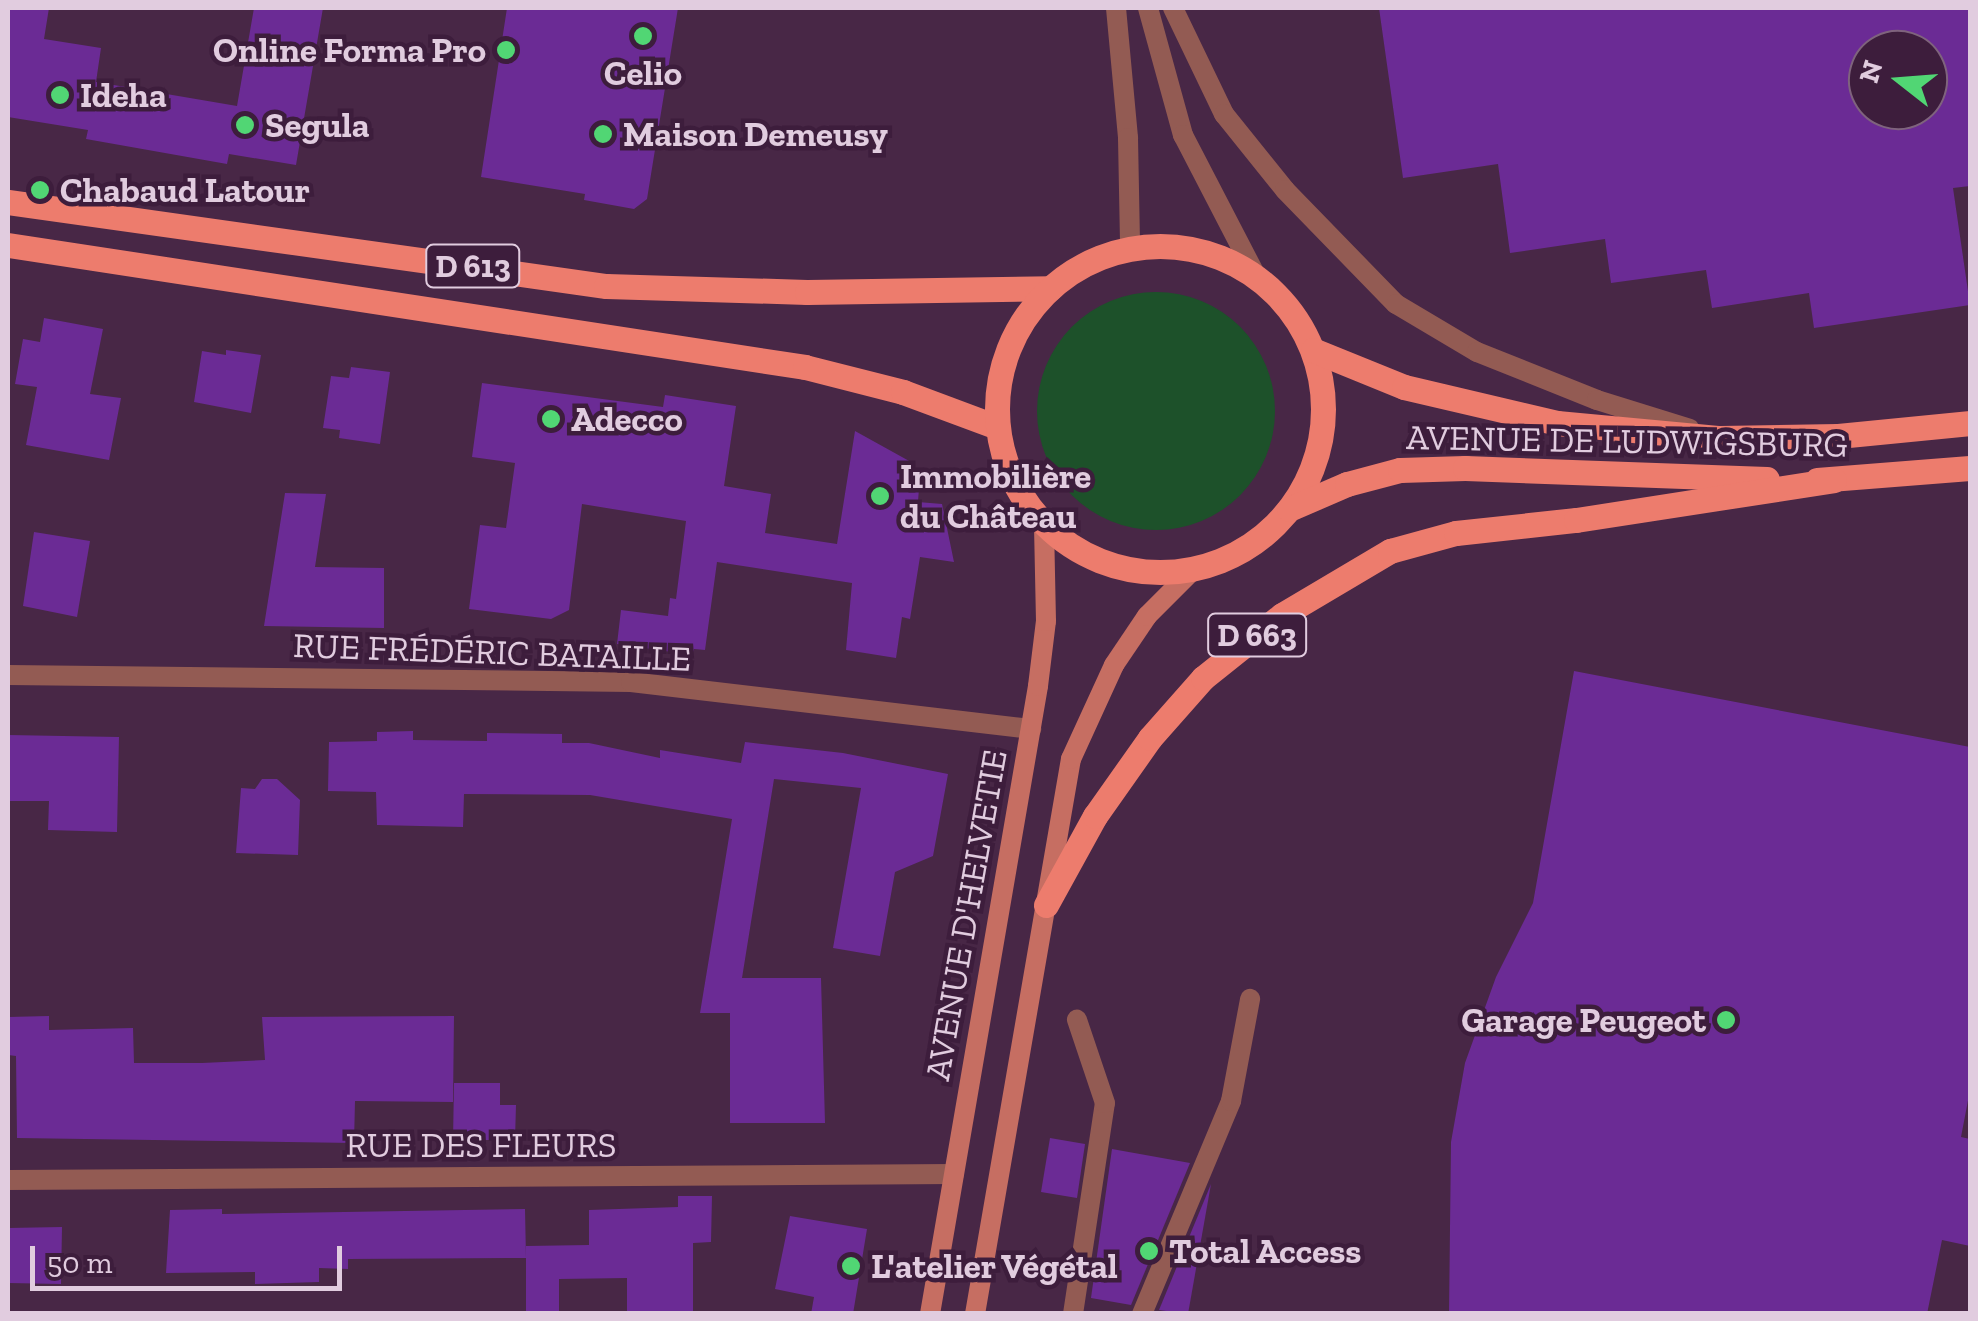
<!DOCTYPE html>
<meta charset="utf-8">
<style>
body{margin:0}
#map{position:relative;width:1978px;height:1321px;overflow:hidden;background:#482746;font-family:"Zilla Slab",serif}
div>[style]{position:absolute}
.green>*{inset:0;background:#1d512a}
.round{border-radius:50%}
.building>*{inset:0;background:#6b2b95}
.lane>*{height:20px;margin:-10px;padding:0 10px;transform-origin:10px;border-radius:10px;background:#935b53}
.street>*{height:20px;margin:-10px;padding:0 10px;transform-origin:10px;border-radius:10px;background:#935b53}
.secondary>*{height:20px;margin:-10px;padding:0 10px;transform-origin:10px;border-radius:10px;background:#c66e62}
.primary>*{height:25px;margin:-12.5px;padding:0 12.5px;transform-origin:12.5px;border-radius:12.5px;background:#ed7c6d}
.primary>.ring{margin:-12.5px;padding:0;box-sizing:content-box;background:none;border:25px solid #ed7c6d;border-radius:50%}
.dots>*{width:28px;height:28px;translate:-50% -50%;box-sizing:border-box;border:5px solid #3d1d3c;border-radius:50%}
span{translate:-50% -50%;white-space:nowrap;text-align:center;line-height:1.15;-webkit-text-stroke:9px #3d1d3c;paint-order:stroke}
.shield-label span{padding:2px 8px;background:#3d1d3c;border:2px solid;border-radius:8px;-webkit-text-stroke-width:0}
.shield-label{font-size:32px;color:#e1ccdf;font-weight:700}
.poi-label{font-size:35px;color:#e1ccdf;font-weight:700}
.right{translate:-100% -50%;text-align:right}
.left{translate:0 -50%;text-align:left}
.street-label{font-size:35px;color:#e1ccdf}
.frame{position:absolute;inset:0;border:10px solid #e1ccdf;pointer-events:none}
.north{position:absolute;left:1848px;top:30px;width:100px;height:100px;box-sizing:border-box;background:#3d1d3c;border:2px solid #7f637d;border-radius:50%;rotate:287deg;font-size:28px;font-weight:700;line-height:40px;text-align:center;color:#e1ccdf}
.north::after{content:'';display:block;margin:auto;width:35px;height:45px;background:#51d674;clip-path:polygon(50% 0,100% 100%,50% 72%,0 100%)}
.scale{position:absolute;left:30px;top:1246px;width:312px;height:45px;box-sizing:border-box;border:5px solid #e1ccdf;border-top:0;padding-left:12px;font-size:30px;line-height:35px;white-space:nowrap;color:#e1ccdf;-webkit-text-stroke:8px #3d1d3c;paint-order:stroke}
</style>
<div id="map">
<div class="green">
<div class="round" style="left:1037px;top:292px;width:238px;height:238px"></div>
</div>
<div class="building">
<div style="clip-path:polygon(8px 8px,49px 8px,44px 39px,101px 48px,96px 82px,237px 106px,254px 8px,323px 8px,296px 165px,229px 154px,227px 164px,86px 139px,88px 130px,8px 117px)"></div>
<div style="clip-path:polygon(507px 8px,678px 8px,647px 199px,634px 209px,584px 200px,585px 194px,481px 177px)"></div>
<div style="clip-path:polygon(evenodd,1379px 8px,1970px 8px,1970px 186px,1953px 188px,1970px 305px,1814px 328px,1809px 293px,1712px 308px,1706px 270px,1611px 283px,1605px 239px,1510px 253px,1498px 164px,1403px 178px,1379px 8px,1868px 50px,1928px 50px,1928px 110px,1868px 110px,1868px 50px)"></div>
<div style="clip-path:polygon(44px 318px,103px 329px,90px 394px,121px 398px,109px 460px,26px 445px,37px 387px,15px 384px,23px 339px,40px 342px)"></div>
<div style="clip-path:polygon(226px 350px,261px 355px,251px 413px,194px 402px,202px 351px,226px 355px)"></div>
<div style="clip-path:polygon(351px 367px,390px 372px,380px 444px,339px 438px,340px 430px,323px 428px,331px 376px,349px 378px)"></div>
<div style="clip-path:polygon(482px 383px,663px 407px,665px 395px,736px 406px,724px 486px,771px 494px,765px 533px,837px 544px,855px 431px,911px 462px,908px 487px,919px 488px,918px 502px,942px 504px,954px 562px,920px 557px,910px 619px,902px 617px,896px 658px,846px 650px,852px 583px,717px 562px,705px 650px,694px 649px,692px 655px,617px 644px,621px 610px,668px 616px,670px 598px,676px 599px,686px 521px,582px 504px,569px 610px,551px 619px,469px 609px,480px 525px,506px 528px,515px 463px,472px 457px)"></div>
<div style="clip-path:polygon(285px 493px,326px 494px,315px 567px,384px 568px,384px 628px,264px 626px)"></div>
<div style="clip-path:polygon(34px 532px,90px 541px,77px 617px,23px 606px)"></div>
<div style="clip-path:polygon(1574px 671px,1970px 747px,1970px 1090px,1961px 1137px,1970px 1139px,1970px 1246px,1942px 1240px,1927px 1314px,1449px 1314px,1451px 1142px,1465px 1063px,1496px 977px,1533px 903px)"></div>
<div style="clip-path:polygon(413px 731px,413px 740px,487px 741px,487px 733px,562px 734px,562px 743px,589px 743px,660px 758px,660px 750px,741px 763px,745px 742px,843px 753px,948px 774px,933px 856px,895px 872px,880px 956px,833px 948px,861px 788px,774px 779px,742px 978px,821px 978px,825px 1123px,730px 1123px,730px 1013px,700px 1013px,732px 819px,590px 795px,464px 794px,463px 827px,377px 825px,376px 792px,328px 791px,329px 742px,377px 741px,377px 732px)"></div>
<div style="clip-path:polygon(8px 735px,119px 737px,117px 832px,48px 830px,49px 801px,8px 801px)"></div>
<div style="clip-path:polygon(262px 779px,277px 779px,300px 800px,298px 855px,236px 853px,241px 788px,255px 789px)"></div>
<div style="clip-path:polygon(49px 1016px,49px 1030px,133px 1028px,134px 1063px,202px 1063px,265px 1060px,262px 1017px,454px 1016px,453px 1102px,355px 1101px,354px 1143px,17px 1138px,16px 1056px,8px 1055px,8px 1017px)"></div>
<div style="clip-path:polygon(454px 1083px,500px 1083px,500px 1105px,516px 1105px,515px 1140px,453px 1140px)"></div>
<div style="clip-path:polygon(1050px 1138px,1085px 1144px,1077px 1198px,1041px 1192px)"></div>
<div style="clip-path:polygon(1112px 1149px,1190px 1163px,1131px 1305px,1091px 1298px)"></div>
<div style="clip-path:polygon(1211px 1184px,1188px 1314px,1159px 1310px)"></div>
<div style="clip-path:polygon(678px 1196px,712px 1196px,711px 1242px,693px 1243px,693px 1314px,627px 1314px,627px 1278px,559px 1279px,559px 1314px,526px 1314px,526px 1246px,589px 1245px,589px 1210px,678px 1207px)"></div>
<div style="clip-path:polygon(222px 1209px,222px 1214px,525px 1209px,526px 1258px,348px 1259px,348px 1269px,319px 1268px,319px 1282px,255px 1284px,255px 1272px,166px 1273px,170px 1210px)"></div>
<div style="clip-path:polygon(790px 1216px,867px 1229px,853px 1314px,811px 1314px,814px 1297px,775px 1289px)"></div>
<div style="clip-path:polygon(62px 1227px,61px 1284px,8px 1283px,8px 1228px)"></div>
</div>
<div class="lane">
<div style="left:1073px;top:1314px;width:213px;rotate:-81.4deg"></div>
<div style="left:1105px;top:1103px;width:88px;rotate:-108.6deg"></div>
<div style="left:1142px;top:1314px;width:231px;rotate:-67.3deg"></div>
<div style="left:1231px;top:1101px;width:104px;rotate:-79.4deg"></div>
</div>
<div class="street">
<div style="left:1116px;top:8px;width:131px;rotate:84.7deg"></div>
<div style="left:1128px;top:138px;width:109px;rotate:88.9deg"></div>
<div style="left:1148px;top:8px;width:132px;rotate:74.6deg"></div>
<div style="left:1183px;top:135px;width:157px;rotate:62.6deg"></div>
<div style="left:1173px;top:8px;width:118px;rotate:64.3deg"></div>
<div style="left:1224px;top:114px;width:97px;rotate:51.2deg"></div>
<div style="left:1285px;top:190px;width:159px;rotate:45.8deg"></div>
<div style="left:1396px;top:304px;width:94px;rotate:30.7deg"></div>
<div style="left:1477px;top:352px;width:129px;rotate:21.8deg"></div>
<div style="left:1597px;top:400px;width:97px;rotate:17.3deg"></div>
<div style="left:8px;top:675px;width:623px;rotate:0.64deg"></div>
<div style="left:631px;top:682px;width:403px;rotate:6.7deg"></div>
<div style="left:8px;top:1180px;width:946px;rotate:-0.36deg"></div>
</div>
<div class="secondary">
<div style="left:930px;top:1314px;width:637px;rotate:-80.24deg"></div>
<div style="left:1038px;top:686px;width:65px;rotate:-83deg"></div>
<div style="left:1046px;top:621px;width:96px;rotate:-91.2deg"></div>
<div style="left:975px;top:1314px;width:563px;rotate:-80.19deg"></div>
<div style="left:1071px;top:759px;width:103px;rotate:-65.4deg"></div>
<div style="left:1114px;top:665px;width:59px;rotate:-56deg"></div>
<div style="left:1147px;top:616px;width:65px;rotate:-45deg"></div>
</div>
<div class="primary">
<div style="left:8px;top:202px;width:604px;rotate:8deg"></div>
<div style="left:606px;top:286px;width:201px;rotate:1.7deg"></div>
<div style="left:807px;top:292px;width:243px;rotate:-0.9deg"></div>
<div style="left:8px;top:245px;width:806px;rotate:8.7deg"></div>
<div style="left:805px;top:367px;width:101px;rotate:14.3deg"></div>
<div style="left:903px;top:392px;width:100px;rotate:20.4deg"></div>
<div class="ring" style="left:997px;top:246px;width:301px;height:301px"></div>
<div style="left:1313px;top:350px;width:98px;rotate:22.1deg"></div>
<div style="left:1404px;top:387px;width:157px;rotate:13.2deg"></div>
<div style="left:1557px;top:423px;width:164px;rotate:5.3deg"></div>
<div style="left:1720px;top:438px;width:118px;rotate:-1deg"></div>
<div style="left:1838px;top:436px;width:133px;rotate:-5.6deg"></div>
<div style="left:1817px;top:480px;width:153px;rotate:-4.5deg"></div>
<div style="left:1289px;top:509px;width:63px;rotate:-23.3deg"></div>
<div style="left:1347px;top:484px;width:55px;rotate:-14.8deg"></div>
<div style="left:1400px;top:470px;width:65px;rotate:-1.8deg"></div>
<div style="left:1465px;top:468px;width:302px;rotate:2.1deg"></div>
<div style="left:1046px;top:905px;width:102px;rotate:-61.2deg"></div>
<div style="left:1095px;top:816px;width:95px;rotate:-54.8deg"></div>
<div style="left:1150px;top:738px;width:80px;rotate:-48.5deg"></div>
<div style="left:1203px;top:678px;width:101px;rotate:-38.6deg"></div>
<div style="left:1282px;top:615px;width:126px;rotate:-30.7deg"></div>
<div style="left:1390px;top:551px;width:68px;rotate:-15.3deg"></div>
<div style="left:1456px;top:533px;width:121px;rotate:-6.2deg"></div>
<div style="left:1576px;top:520px;width:261px;rotate:-8.8deg"></div>
</div>
<div class="dots">
<div style="left:643px;top:36px;background:#51d674"></div>
<div style="left:506px;top:50px;background:#51d674"></div>
<div style="left:60px;top:95px;background:#51d674"></div>
<div style="left:245px;top:125px;background:#51d674"></div>
<div style="left:603px;top:134px;background:#51d674"></div>
<div style="left:40px;top:190px;background:#51d674"></div>
<div style="left:551px;top:419px;background:#51d674"></div>
<div style="left:880px;top:496px;background:#51d674"></div>
<div style="left:1726px;top:1020px;background:#51d674"></div>
<div style="left:1149px;top:1251px;background:#51d674"></div>
<div style="left:851px;top:1266px;background:#51d674"></div>
</div>
<div class="shield-label">
<span style="left:473px;top:266px">D 613</span>
<span style="left:1257px;top:635px">D 663</span>
</div>
<div class="poi-label">
<span class="right" style="left:486px;top:50px">Online Forma Pro</span>
<span style="left:643px;top:73px">Celio</span>
<span class="left" style="left:80px;top:95px">Ideha</span>
<span class="left" style="left:265px;top:125px">Segula</span>
<span class="left" style="left:623px;top:134px">Maison Demeusy</span>
<span class="left" style="left:60px;top:190px">Chabaud Latour</span>
<span class="left" style="left:571px;top:419px">Adecco</span>
<span class="left" style="left:900px;top:496px">Immobilière<br>du Château</span>
<span class="right" style="left:1706px;top:1020px">Garage Peugeot</span>
<span class="left" style="left:1169px;top:1251px">Total Access</span>
<span class="left" style="left:871px;top:1266px">L'atelier Végétal</span>
</div>
<div class="street-label">
<span style="left:1627px;top:441px;rotate:1deg">AVENUE DE LUDWIGSBURG</span>
<span style="left:492px;top:652px;rotate:2deg">RUE FRÉDÉRIC BATAILLE</span>
<span style="left:966px;top:915px;rotate:-80deg">AVENUE D'HELVETIE</span>
<span style="left:481px;top:1145px">RUE DES FLEURS</span>
</div>
<div class="frame"></div>
<div class="north">N</div>
<div class="scale">50 m</div>
</div>
